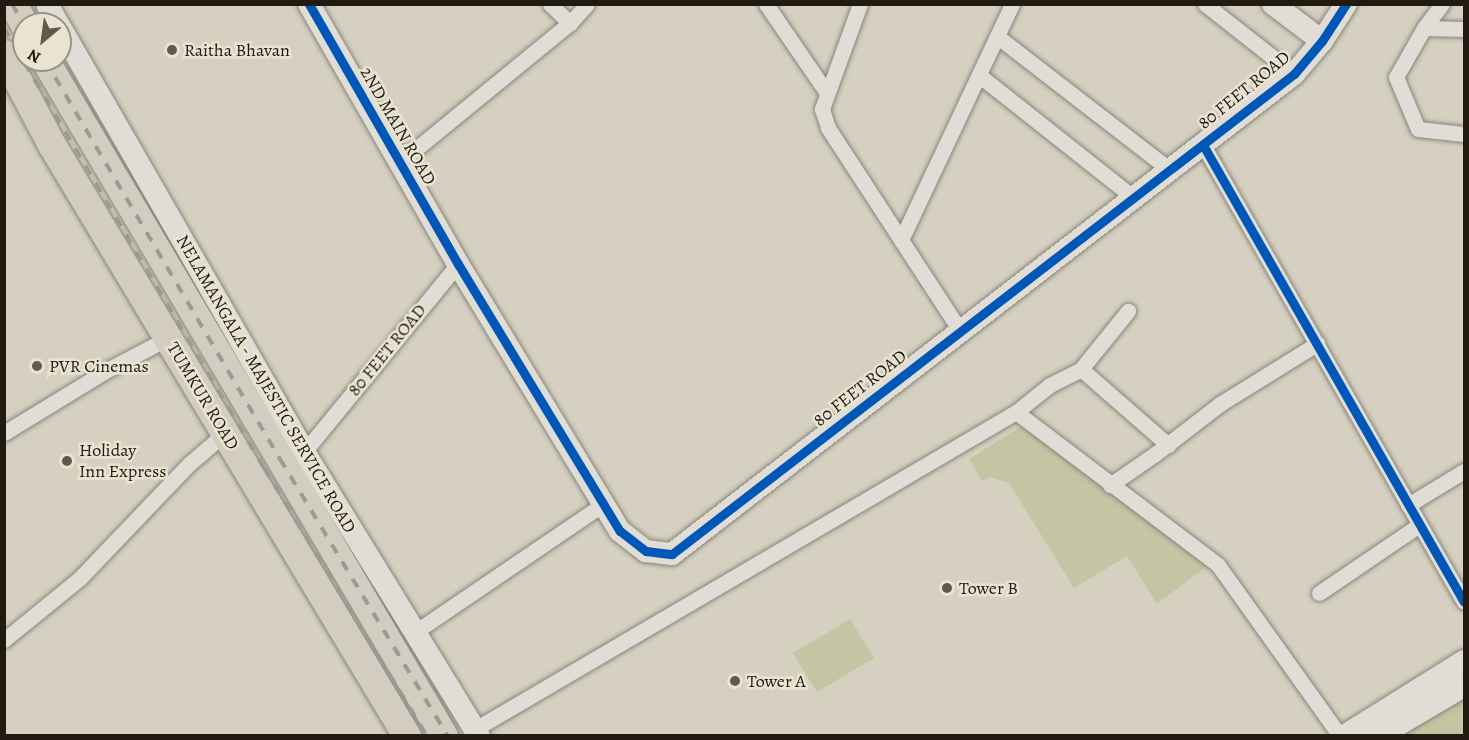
<!DOCTYPE html>
<style>
body{margin:0}
#map{position:relative;width:1469px;height:740px;overflow:hidden;background:#d5d0c0;font-family:Alegreya,serif}
div>[style]{position:absolute}
.green>*{inset:0;background:#c3c5a3}
.roads{filter:drop-shadow(0 0 2px #89857b) drop-shadow(0 0 2px #89857b)}
.street>*{height:15px;margin:-7.5px;padding:0 7.5px;transform-origin:7.5px;border-radius:7.5px;background:#dfddd5}
.secondary>*{height:22px;margin:-11px;padding:0 11px;transform-origin:11px;border-radius:11px;background:#dfddd5}
.highway>*{height:28px;margin:-14px;padding:0 14px;transform-origin:14px;border-radius:14px;background:#d3cdc1}
.rail>*{height:4px;margin-top:-2px;transform-origin:0;background:repeating-linear-gradient(90deg,#9c9a93 0 10px,transparent 0 20px)}
.cycleway>*{height:9px;margin:-4.5px;padding:0 4.5px;transform-origin:4.5px;border-radius:4.5px;background:#0057b8}
.dots>*{width:16px;height:16px;translate:-50% -50%;box-sizing:border-box;border:3px solid #e9e4d1;border-radius:50%}
span{translate:-50% -50%;white-space:nowrap;text-align:center;line-height:1.15;-webkit-text-stroke:5px #e9e4d1;paint-order:stroke}
.poi-label{font-size:18px;color:#221911}
.left{translate:0 -50%;text-align:left}
.street-label{font-size:18px;color:#221911}
.frame{position:absolute;inset:0;border:6px solid #221911;pointer-events:none}
.north{position:absolute;left:12px;top:12px;width:60px;height:60px;box-sizing:border-box;background:#e9e4d1;border:2px solid #999384;border-radius:50%;rotate:209deg;font-size:16px;font-weight:700;line-height:24px;text-align:center;color:#221911}
.north::after{content:'';display:block;margin:auto;width:21px;height:27px;background:#61594e;clip-path:polygon(50% 0,100% 100%,50% 72%,0 100%)}
</style>
<div id="map">
<div class="green">
<div style="clip-path:polygon(1025px 424px,1210px 564px,1157px 604px,1127px 556px,1074px 588px,1009px 483px,989px 477px,982px 481px,969px 459px)"></div>
<div style="clip-path:polygon(850px 619px,874px 658px,817px 692px,793px 653px)"></div>
<div style="clip-path:polygon(1464px 693px,1464px 735px,1397px 735px)"></div>
</div>
<div class="roads">
<div class="street">
<div style="left:550px;top:4px;width:28px;rotate:44deg"></div>
<div style="left:766px;top:4px;width:108px;rotate:55.6deg"></div>
<div style="left:860px;top:4px;width:112px;rotate:109.9deg"></div>
<div style="left:822px;top:109px;width:20px;rotate:72deg"></div>
<div style="left:828px;top:128px;width:244px;rotate:56.9deg"></div>
<div style="left:1205px;top:4px;width:113px;rotate:38.2deg"></div>
<div style="left:1442px;top:4px;width:30px;rotate:127deg"></div>
<div style="left:1424px;top:28px;width:56px;rotate:119.7deg"></div>
<div style="left:1396px;top:77px;width:56px;rotate:67.1deg"></div>
<div style="left:1418px;top:129px;width:46px;rotate:6.2deg"></div>
<div style="left:1424px;top:28px;width:40px;rotate:1.4deg"></div>
<div style="left:998px;top:37px;width:217px;rotate:37.7deg"></div>
<div style="left:980px;top:76px;width:196px;rotate:38.4deg"></div>
<div style="left:1203px;top:145px;width:526px;rotate:60.27deg"></div>
<div style="left:400px;top:162px;width:220px;rotate:-39.3deg"></div>
<div style="left:570px;top:23px;width:25px;rotate:-48deg"></div>
<div style="left:901px;top:240px;width:261px;rotate:-64.8deg"></div>
<div style="left:1081px;top:369px;width:116px;rotate:41.1deg"></div>
<div style="left:1016px;top:412px;width:253px;rotate:37.1deg"></div>
<div style="left:1218px;top:565px;width:210px;rotate:54.5deg"></div>
<div style="left:4px;top:433px;width:123px;rotate:-31.4deg"></div>
<div style="left:109px;top:369px;width:67px;rotate:-27.7deg"></div>
<div style="left:304px;top:452px;width:243px;rotate:-50.7deg"></div>
<div style="left:1110px;top:485px;width:55px;rotate:-34.6deg"></div>
<div style="left:1155px;top:454px;width:82px;rotate:-37.6deg"></div>
<div style="left:1220px;top:404px;width:115px;rotate:-31.9deg"></div>
<div style="left:1408px;top:505px;width:66px;rotate:-31.3deg"></div>
<div style="left:1319px;top:593px;width:121px;rotate:-34.2deg"></div>
<div style="left:415px;top:632px;width:227px;rotate:-34.2deg"></div>
<div style="left:4px;top:640px;width:98px;rotate:-39.2deg"></div>
<div style="left:80px;top:578px;width:158px;rotate:-46.3deg"></div>
<div style="left:189px;top:464px;width:46px;rotate:-40.6deg"></div>
<div style="left:475px;top:729px;width:627px;rotate:-30.37deg"></div>
<div style="left:1016px;top:412px;width:43px;rotate:-38.5deg"></div>
<div style="left:1050px;top:385px;width:35px;rotate:-27deg"></div>
<div style="left:1081px;top:369px;width:75px;rotate:-51deg"></div>
</div>
<div class="secondary">
<div style="left:47px;top:4px;width:23px;rotate:61deg"></div>
<div style="left:309px;top:4px;width:300px;rotate:60.2deg"></div>
<div style="left:458px;top:264px;width:312px;rotate:58.8deg"></div>
<div style="left:620px;top:531px;width:33px;rotate:38deg"></div>
<div style="left:646px;top:551px;width:26px;rotate:7deg"></div>
<div style="left:672px;top:554px;width:786px;rotate:-37.66deg"></div>
<div style="left:1294px;top:74px;width:43px;rotate:-49.7deg"></div>
<div style="left:1322px;top:41px;width:44px;rotate:-57deg"></div>
<div style="left:1273px;top:4px;width:61px;rotate:37.1deg"></div>
<div style="left:60px;top:27px;width:490px;rotate:60.1deg"></div>
<div style="left:304px;top:452px;width:334px;rotate:58.4deg"></div>
<div style="left:1344px;top:736px;width:142px;rotate:-32deg"></div>
<div style="left:1379px;top:736px;width:99px;rotate:-30.5deg"></div>
</div>
<div class="highway">
<div style="left:13px;top:4px;width:23px;rotate:61deg"></div>
<div style="left:4px;top:54px;width:103px;rotate:62.2deg"></div>
<div style="left:52px;top:145px;width:689px;rotate:59.01deg"></div>
<div style="left:45px;top:60px;width:785px;rotate:59.45deg"></div>
</div>
</div>
<div class="rail">
<div style="left:12px;top:4px;width:24px;rotate:60deg"></div>
<div style="left:4px;top:28px;width:511px;rotate:59.42deg"></div>
<div style="left:264px;top:468px;width:314px;rotate:58.7deg"></div>
<div style="left:45px;top:60px;width:463px;rotate:59.5deg"></div>
<div style="left:280px;top:459px;width:324px;rotate:58.8deg"></div>
</div>
<div class="cycleway">
<div style="left:309px;top:4px;width:300px;rotate:60.2deg"></div>
<div style="left:458px;top:264px;width:312px;rotate:58.8deg"></div>
<div style="left:620px;top:531px;width:33px;rotate:38deg"></div>
<div style="left:646px;top:551px;width:26px;rotate:7deg"></div>
<div style="left:672px;top:554px;width:786px;rotate:-37.66deg"></div>
<div style="left:1294px;top:74px;width:43px;rotate:-49.7deg"></div>
<div style="left:1322px;top:41px;width:44px;rotate:-57deg"></div>
<div style="left:1203px;top:145px;width:526px;rotate:60.27deg"></div>
</div>
<div class="dots">
<div style="left:172px;top:50px;background:#61594e"></div>
<div style="left:37px;top:366px;background:#61594e"></div>
<div style="left:67px;top:461px;background:#61594e"></div>
<div style="left:947px;top:588px;background:#61594e"></div>
<div style="left:735px;top:681px;background:#61594e"></div>
</div>
<div class="poi-label">
<span class="left" style="left:184px;top:50px">Raitha Bhavan</span>
<span class="left" style="left:49px;top:366px">PVR Cinemas</span>
<span class="left" style="left:79px;top:461px">Holiday<br>Inn Express</span>
<span class="left" style="left:959px;top:588px">Tower B</span>
<span class="left" style="left:747px;top:681px">Tower A</span>
</div>
<div class="street-label">
<span style="left:1244px;top:90px;rotate:-39deg">80 FEET ROAD</span>
<span style="left:398px;top:126px;rotate:60deg">2ND MAIN ROAD</span>
<span style="left:387px;top:350px;rotate:-51deg">80 FEET ROAD</span>
<span style="left:266px;top:384px;rotate:60deg">NELAMANGALA - MAJESTIC SERVICE ROAD</span>
<span style="left:860px;top:388px;rotate:-38deg">80 FEET ROAD</span>
<span style="left:203px;top:396px;rotate:59deg">TUMKUR ROAD</span>
</div>
<div class="frame"></div>
<div class="north">N</div>
</div>
